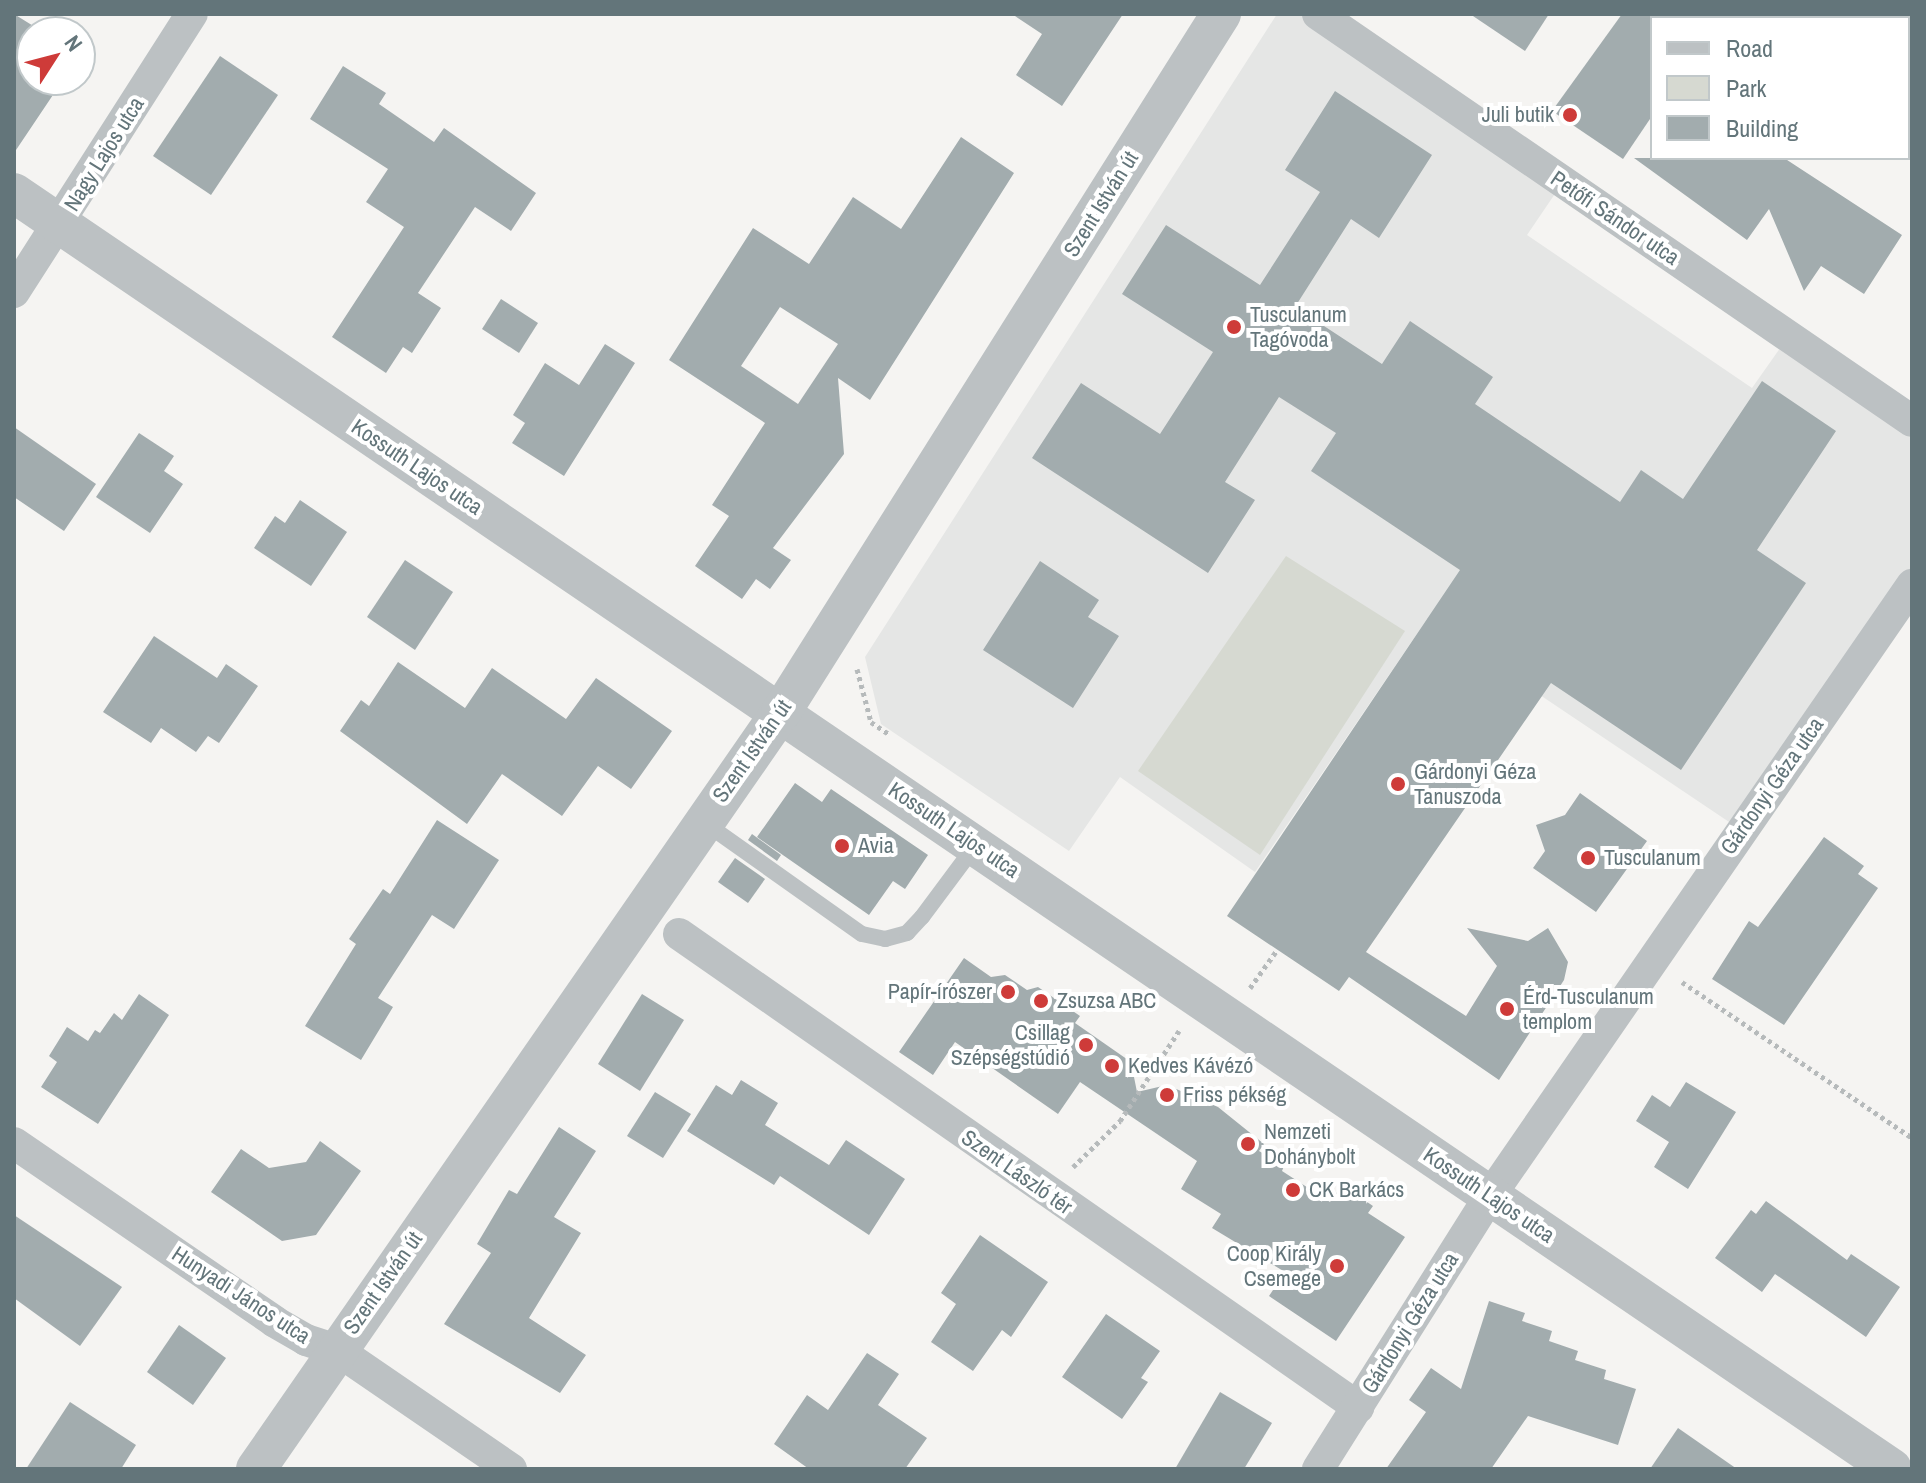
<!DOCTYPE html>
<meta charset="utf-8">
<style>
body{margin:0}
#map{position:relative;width:1926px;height:1483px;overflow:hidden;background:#f5f4f2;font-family:"Archivo Narrow",sans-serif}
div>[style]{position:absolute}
.built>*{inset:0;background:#e5e6e5}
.green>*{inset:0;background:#d6d9d1}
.building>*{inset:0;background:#a2acae}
.path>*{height:5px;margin-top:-2.5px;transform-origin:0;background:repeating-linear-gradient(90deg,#b6babb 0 4px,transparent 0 8px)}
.service>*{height:16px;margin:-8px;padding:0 8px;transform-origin:8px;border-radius:8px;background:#bcc1c3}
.minor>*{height:32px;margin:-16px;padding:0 16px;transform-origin:16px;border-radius:16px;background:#bcc1c3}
.tertiary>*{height:40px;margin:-20px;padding:0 20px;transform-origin:20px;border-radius:20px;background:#bcc1c3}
.dots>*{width:22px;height:22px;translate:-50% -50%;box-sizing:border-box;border:4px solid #fff;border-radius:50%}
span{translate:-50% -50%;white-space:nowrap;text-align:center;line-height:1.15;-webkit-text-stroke:8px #fff;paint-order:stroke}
.poi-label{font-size:22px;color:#63757a}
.right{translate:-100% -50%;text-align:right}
.left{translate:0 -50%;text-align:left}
.street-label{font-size:22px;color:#63757a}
.frame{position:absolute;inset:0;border:16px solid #63757a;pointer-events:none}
.legend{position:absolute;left:1650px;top:16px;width:260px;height:144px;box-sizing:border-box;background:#fff;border:2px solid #c1c8ca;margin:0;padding:10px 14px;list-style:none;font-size:24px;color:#63757a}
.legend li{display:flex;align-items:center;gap:16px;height:40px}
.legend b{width:40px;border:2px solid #c1c8ca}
.north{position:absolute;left:16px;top:16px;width:80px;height:80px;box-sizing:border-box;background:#fff;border:2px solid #c1c8ca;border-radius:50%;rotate:54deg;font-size:22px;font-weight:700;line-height:32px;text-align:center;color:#63757a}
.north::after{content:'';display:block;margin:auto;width:28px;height:36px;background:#ce3b39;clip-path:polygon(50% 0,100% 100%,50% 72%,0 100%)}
</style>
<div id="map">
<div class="built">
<div style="clip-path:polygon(1277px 14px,1318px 14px,1563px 182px,1527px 235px,1752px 388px,1788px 337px,1912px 421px,1912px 585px,1741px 830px,1427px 619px,1255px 872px,1120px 777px,1069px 851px,881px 724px,865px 657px)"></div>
</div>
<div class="green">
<div style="clip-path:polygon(1286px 556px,1405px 631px,1260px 855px,1138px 771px)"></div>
</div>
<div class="building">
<div style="clip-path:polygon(14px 14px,43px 32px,32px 32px,32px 80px,63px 80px,14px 153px)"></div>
<div style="clip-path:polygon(1012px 14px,1123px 14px,1062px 106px,1016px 75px,1042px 34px)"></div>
<div style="clip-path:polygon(1470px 14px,1549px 14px,1525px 51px)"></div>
<div style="clip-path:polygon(1622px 14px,1652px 14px,1652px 116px,1623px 159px,1552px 111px)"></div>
<div style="clip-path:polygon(220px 56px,278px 95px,211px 195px,153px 156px)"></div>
<div style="clip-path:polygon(343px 66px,386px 93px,379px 104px,434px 142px,444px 128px,536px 193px,511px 231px,475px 207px,418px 293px,441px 308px,412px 353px,403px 347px,386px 373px,332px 337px,404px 227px,366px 202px,388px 169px,310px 119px)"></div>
<div style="clip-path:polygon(1335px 91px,1432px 155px,1379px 238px,1351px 219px,1295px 307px,1382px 364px,1410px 321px,1493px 377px,1475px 404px,1620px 502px,1641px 470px,1683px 499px,1762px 381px,1836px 431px,1757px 550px,1806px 583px,1681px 770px,1551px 683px,1366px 952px,1466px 1016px,1497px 966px,1467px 928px,1528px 941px,1548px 928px,1568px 962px,1564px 980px,1499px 1080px,1349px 977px,1339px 991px,1227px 916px,1460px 570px,1311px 471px,1336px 433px,1279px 397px,1225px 482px,1255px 500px,1208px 573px,1032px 458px,1081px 383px,1160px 434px,1213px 352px,1122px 294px,1166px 225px,1260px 285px,1320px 192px,1285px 170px)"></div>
<div style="clip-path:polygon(evenodd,961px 137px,1014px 173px,870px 400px,838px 378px,844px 454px,773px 548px,791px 560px,770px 589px,756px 579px,742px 599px,695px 566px,729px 516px,712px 505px,765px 423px,669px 360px,753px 228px,809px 264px,853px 197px,901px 229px,961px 137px,780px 307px,838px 344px,798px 404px,741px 366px,780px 307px)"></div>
<div style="clip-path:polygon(1634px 158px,1784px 158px,1902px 235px,1864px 294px,1821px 266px,1804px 291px,1769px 209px,1747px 240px)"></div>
<div style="clip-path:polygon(501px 299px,538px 323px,519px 353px,482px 329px)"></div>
<div style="clip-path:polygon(605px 344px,635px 363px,564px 476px,512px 443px,525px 423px,513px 415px,545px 363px,579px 385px)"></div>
<div style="clip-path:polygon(14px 427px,96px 484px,64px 531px,14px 497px)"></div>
<div style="clip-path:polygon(139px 433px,174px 456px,164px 471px,183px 484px,150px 533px,96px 497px)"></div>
<div style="clip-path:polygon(300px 500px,347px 532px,311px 586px,254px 548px,275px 516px,285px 523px)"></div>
<div style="clip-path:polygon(405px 560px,453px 592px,415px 650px,367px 617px)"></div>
<div style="clip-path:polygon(1040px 561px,1099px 600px,1088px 617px,1119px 636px,1073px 708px,983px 650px)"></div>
<div style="clip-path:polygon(154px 636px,217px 678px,226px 664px,258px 686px,219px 743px,208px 736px,196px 752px,161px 728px,151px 743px,103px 712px)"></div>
<div style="clip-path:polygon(398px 662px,465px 708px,492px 668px,566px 719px,596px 678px,672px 731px,631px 789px,598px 766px,562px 816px,502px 774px,467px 824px,340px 731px,361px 700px,369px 706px)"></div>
<div style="clip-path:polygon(795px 783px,822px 802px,831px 789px,928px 855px,905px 889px,893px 881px,869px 915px,757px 837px)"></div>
<div style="clip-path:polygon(1580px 793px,1647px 841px,1596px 912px,1533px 868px,1545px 851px,1536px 825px,1565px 815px)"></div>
<div style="clip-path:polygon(437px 820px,499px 860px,454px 929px,432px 915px,378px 998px,393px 1007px,361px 1060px,305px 1026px,356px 944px,349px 939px,383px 889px,390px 894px)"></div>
<div style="clip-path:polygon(752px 834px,781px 855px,777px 861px,748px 840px)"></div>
<div style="clip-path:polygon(1824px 837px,1864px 866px,1858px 874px,1878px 888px,1784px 1025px,1712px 979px,1749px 921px,1758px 927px)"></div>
<div style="clip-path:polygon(735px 858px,765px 879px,748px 903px,718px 882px)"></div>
<div style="clip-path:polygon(964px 958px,991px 977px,1005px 975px,1027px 990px,1038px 987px,1080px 1016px,1075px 1023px,1131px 1062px,1137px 1092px,1167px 1085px,1218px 1107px,1264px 1144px,1259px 1151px,1284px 1166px,1282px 1171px,1330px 1202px,1342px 1185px,1373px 1206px,1368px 1213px,1405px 1237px,1336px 1341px,1269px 1296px,1285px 1272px,1212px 1228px,1221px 1214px,1181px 1189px,1197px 1161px,1080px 1082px,1058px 1114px,955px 1042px,933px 1075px,899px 1052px)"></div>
<div style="clip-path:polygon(139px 994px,169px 1015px,98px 1124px,41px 1087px,57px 1062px,49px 1056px,67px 1027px,88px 1041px,95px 1030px,100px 1033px,114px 1013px,122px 1020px)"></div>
<div style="clip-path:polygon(642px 994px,684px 1020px,640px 1091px,598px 1064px)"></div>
<div style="clip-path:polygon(741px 1080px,778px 1103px,765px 1125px,829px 1165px,846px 1140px,905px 1179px,869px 1235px,780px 1176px,774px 1185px,687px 1131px,716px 1085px,732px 1095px)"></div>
<div style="clip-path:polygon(1686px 1082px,1736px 1112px,1688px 1189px,1654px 1167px,1669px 1142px,1636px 1121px,1652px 1095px,1670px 1107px)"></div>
<div style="clip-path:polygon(655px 1092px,691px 1114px,663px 1158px,627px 1136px)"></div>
<div style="clip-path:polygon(559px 1127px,596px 1151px,554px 1217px,581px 1233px,529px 1318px,586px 1355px,560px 1393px,444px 1324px,491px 1253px,477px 1244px,509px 1190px,517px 1194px)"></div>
<div style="clip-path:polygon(320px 1141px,361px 1171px,316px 1235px,282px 1241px,211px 1192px,241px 1149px,269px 1168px,306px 1162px)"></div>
<div style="clip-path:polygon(1766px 1201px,1847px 1260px,1851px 1254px,1900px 1287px,1866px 1337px,1775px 1274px,1762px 1292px,1715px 1258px,1751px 1210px,1756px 1214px)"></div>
<div style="clip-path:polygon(14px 1215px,122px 1287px,80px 1346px,14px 1298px)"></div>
<div style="clip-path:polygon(980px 1235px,1048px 1282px,1011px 1337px,1002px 1330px,973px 1371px,931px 1342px,956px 1304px,941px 1293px)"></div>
<div style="clip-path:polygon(1489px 1301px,1525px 1313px,1522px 1321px,1552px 1331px,1549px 1341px,1578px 1351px,1575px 1360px,1606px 1370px,1604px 1379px,1636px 1389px,1618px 1445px,1528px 1416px,1491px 1469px,1386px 1469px,1426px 1412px,1409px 1400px,1431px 1368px,1461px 1389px)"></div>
<div style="clip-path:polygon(1106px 1314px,1160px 1351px,1141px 1378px,1148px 1382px,1122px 1419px,1062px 1377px)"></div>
<div style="clip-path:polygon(179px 1325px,226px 1358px,193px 1405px,147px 1372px)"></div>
<div style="clip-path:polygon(867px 1353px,899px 1374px,878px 1405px,927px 1438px,905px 1469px,809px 1469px,774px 1444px,807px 1395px,828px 1410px)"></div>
<div style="clip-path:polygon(1220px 1392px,1272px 1423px,1244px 1469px,1175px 1469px)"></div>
<div style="clip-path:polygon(70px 1402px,136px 1445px,121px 1469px,26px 1469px)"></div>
<div style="clip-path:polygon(1678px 1428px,1737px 1469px,1650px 1469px)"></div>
</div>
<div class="path">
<div style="left:857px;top:669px;width:55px;rotate:75.2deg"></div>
<div style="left:871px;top:722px;width:23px;rotate:34deg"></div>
<div style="left:1682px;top:982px;width:278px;rotate:34.1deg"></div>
<div style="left:1250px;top:988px;width:47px;rotate:-54.6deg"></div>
<div style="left:1073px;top:1167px;width:66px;rotate:-44.4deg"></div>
<div style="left:1120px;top:1121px;width:108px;rotate:-56.8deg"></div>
</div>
<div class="service">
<div style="left:705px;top:823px;width:192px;rotate:35.3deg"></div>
<div style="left:862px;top:934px;width:24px;rotate:12deg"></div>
<div style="left:885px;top:939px;width:23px;rotate:-15deg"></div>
<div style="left:907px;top:933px;width:22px;rotate:-47deg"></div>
<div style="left:922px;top:917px;width:89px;rotate:-53.3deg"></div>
</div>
<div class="minor">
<div style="left:1318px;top:14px;width:720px;rotate:34.42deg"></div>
<div style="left:14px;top:292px;width:330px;rotate:-57.4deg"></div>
<div style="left:679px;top:934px;width:828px;rotate:34.86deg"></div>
<div style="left:14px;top:1143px;width:316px;rotate:34.4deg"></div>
<div style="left:275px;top:1322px;width:36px;rotate:30deg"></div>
<div style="left:306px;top:1340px;width:33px;rotate:18deg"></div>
<div style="left:337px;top:1350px;width:211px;rotate:34.4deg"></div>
<div style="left:1318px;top:1469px;width:323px;rotate:-57.8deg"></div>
<div style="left:1490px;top:1196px;width:743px;rotate:-55.37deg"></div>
</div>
<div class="tertiary">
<div style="left:14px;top:193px;width:2270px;rotate:34.19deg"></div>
<div style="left:256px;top:1469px;width:921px;rotate:-55.26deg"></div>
<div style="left:781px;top:712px;width:825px;rotate:-57.77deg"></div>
</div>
<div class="dots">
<div style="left:1570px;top:115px;background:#ce3b39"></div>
<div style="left:1234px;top:327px;background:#ce3b39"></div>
<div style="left:1398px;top:784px;background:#ce3b39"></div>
<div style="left:842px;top:846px;background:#ce3b39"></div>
<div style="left:1588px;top:858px;background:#ce3b39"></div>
<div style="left:1008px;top:992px;background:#ce3b39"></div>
<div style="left:1041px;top:1001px;background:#ce3b39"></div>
<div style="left:1507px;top:1009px;background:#ce3b39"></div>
<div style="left:1086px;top:1045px;background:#ce3b39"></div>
<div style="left:1112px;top:1066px;background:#ce3b39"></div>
<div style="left:1167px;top:1095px;background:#ce3b39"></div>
<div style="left:1248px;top:1144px;background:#ce3b39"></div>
<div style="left:1293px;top:1190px;background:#ce3b39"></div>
<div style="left:1337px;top:1266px;background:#ce3b39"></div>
</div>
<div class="poi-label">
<span class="right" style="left:1554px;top:115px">Juli butik</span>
<span class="left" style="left:1250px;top:327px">Tusculanum<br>Tagóvoda</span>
<span class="left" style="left:1414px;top:784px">Gárdonyi Géza<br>Tanuszoda</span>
<span class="left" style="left:858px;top:846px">Avia</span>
<span class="left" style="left:1604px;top:858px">Tusculanum</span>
<span class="right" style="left:992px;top:992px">Papír-írószer</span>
<span class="left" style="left:1523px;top:1009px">Érd-Tusculanum<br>templom</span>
<span class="left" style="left:1057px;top:1001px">Zsuzsa ABC</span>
<span class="right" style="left:1070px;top:1045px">Csillag<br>Szépségstúdió</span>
<span class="left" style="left:1128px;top:1066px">Kedves Kávézó</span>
<span class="left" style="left:1183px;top:1095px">Friss pékség</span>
<span class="left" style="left:1264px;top:1144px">Nemzeti<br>Dohánybolt</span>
<span class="left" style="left:1309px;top:1190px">CK Barkács</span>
<span class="right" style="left:1321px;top:1266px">Coop Király<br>Csemege</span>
</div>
<div class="street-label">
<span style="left:104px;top:154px;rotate:-58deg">Nagy Lajos utca</span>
<span style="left:1101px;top:204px;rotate:-58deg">Szent István út</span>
<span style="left:1615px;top:218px;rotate:34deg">Petőfi Sándor utca</span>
<span style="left:417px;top:467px;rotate:34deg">Kossuth Lajos utca</span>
<span style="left:752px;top:751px;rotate:-55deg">Szent István út</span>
<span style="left:1772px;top:786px;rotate:-55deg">Gárdonyi Géza utca</span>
<span style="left:954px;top:830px;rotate:34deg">Kossuth Lajos utca</span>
<span style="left:1017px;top:1172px;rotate:35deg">Szent László tér</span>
<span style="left:1489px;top:1195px;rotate:34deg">Kossuth Lajos utca</span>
<span style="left:383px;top:1283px;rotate:-55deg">Szent István út</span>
<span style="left:241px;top:1295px;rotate:33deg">Hunyadi János utca</span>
<span style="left:1410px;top:1323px;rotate:-58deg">Gárdonyi Géza utca</span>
</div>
<div class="frame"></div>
<ul class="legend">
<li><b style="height:10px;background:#bcc1c3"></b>Road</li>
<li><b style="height:22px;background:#d6d9d1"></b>Park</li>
<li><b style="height:22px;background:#a2acae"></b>Building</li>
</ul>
<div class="north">N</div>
</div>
